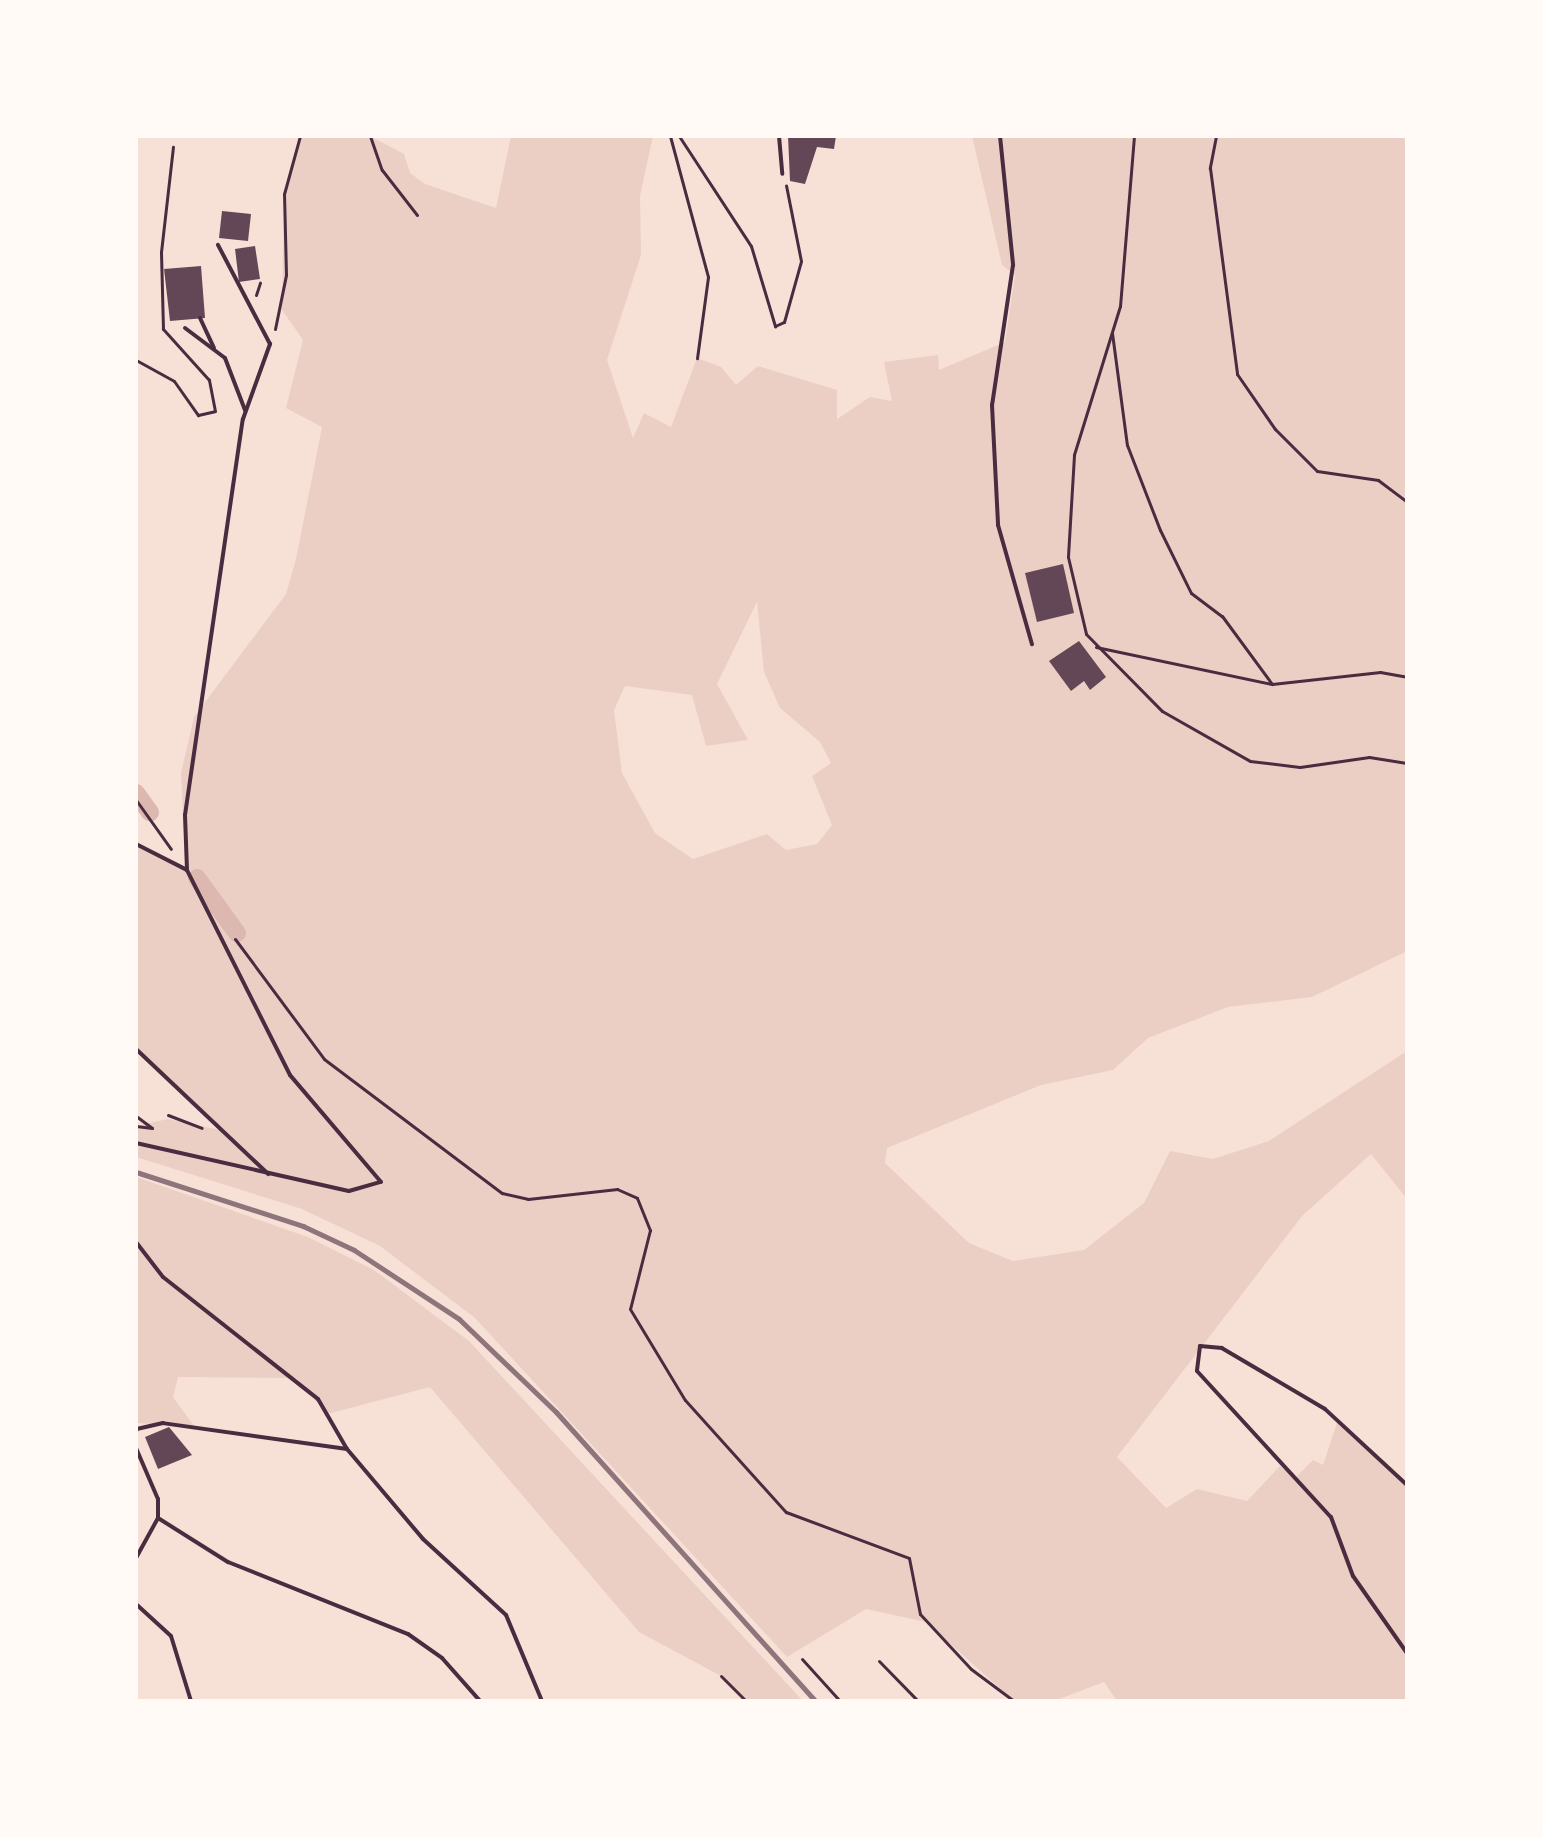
<!DOCTYPE html>
<style>
body{margin:0}
#map{position:relative;width:1543px;height:1837px;overflow:hidden;background:#f7e1d7;font-family:Lato,sans-serif}
div>[style]{position:absolute}
.green>*{inset:0;background:#ebcfc5}
.canal>*{height:18px;margin:-9px;padding:0 9px;transform-origin:9px;border-radius:9px;background:#dcb8b0}
.building>*{inset:0;background:#644757}
.path>*{height:3px;margin:-1.5px;padding:0 1.5px;transform-origin:1.5px;border-radius:1.5px;background:#4a2c40}
.service>*{height:4px;margin:-2px;padding:0 2px;transform-origin:2px;border-radius:2px;background:#4a2c40}
.rail>*{height:5px;margin:-2.5px;padding:0 2.5px;transform-origin:2.5px;border-radius:2.5px;background:#8f747c}
span{translate:-50% -50%;white-space:nowrap;text-align:center;line-height:1.15;-webkit-text-stroke:6px #fffaf5;paint-order:stroke}
.frame{position:absolute;inset:0;border:138px solid #fffaf5;pointer-events:none}
</style>
<div id="map">
<div class="green">
<div style="clip-path:polygon(evenodd,300px 136px,370px 136px,404px 154px,410px 173px,425px 184px,496px 208px,511px 136px,653px 136px,640px 196px,641px 255px,607px 360px,633px 438px,644px 413px,671px 427px,697px 358px,721px 367px,736px 385px,758px 366px,837px 390px,837px 419px,870px 397px,892px 401px,884px 362px,938px 355px,939px 370px,1005px 342px,1015px 275px,1002px 265px,972px 136px,1407px 136px,1407px 951px,1312px 997px,1228px 1007px,1148px 1038px,1113px 1070px,1041px 1085px,887px 1148px,885px 1163px,969px 1243px,1013px 1261px,1084px 1250px,1144px 1203px,1170px 1151px,1213px 1159px,1269px 1141px,1407px 1051px,1407px 1199px,1371px 1154px,1302px 1216px,1117px 1457px,1166px 1508px,1197px 1489px,1247px 1501px,1280px 1466px,1295px 1478px,1313px 1460px,1323px 1465px,1338px 1420px,1407px 1485px,1407px 1701px,1117px 1701px,1104px 1682px,1054px 1701px,1014px 1701px,926px 1622px,866px 1609px,787px 1657px,475px 1318px,380px 1246px,302px 1209px,136px 1157px,136px 1126px,168px 1119px,220px 1130px,136px 1049px,136px 844px,186px 870px,181px 773px,194px 717px,286px 594px,296px 559px,322px 427px,286px 408px,303px 340px,282px 310px,284px 194px,300px 136px,757px 602px,764px 672px,780px 708px,820px 742px,831px 763px,812px 776px,832px 825px,817px 844px,786px 850px,767px 834px,693px 859px,655px 833px,622px 773px,614px 710px,625px 686px,692px 695px,706px 746px,748px 740px,717px 684px,757px 602px)"></div>
<div style="clip-path:polygon(136px 1177px,308px 1237px,374px 1270px,469px 1341px,803px 1701px,746px 1701px,721px 1676px,639px 1632px,430px 1387px,327px 1414px,296px 1378px,178px 1377px,173px 1397px,194px 1426px,136px 1423px)"></div>
</div>
<div class="canal">
<div style="left:136px;top:793px;width:24px;rotate:54deg"></div>
<div style="left:197px;top:878px;width:68px;rotate:54deg"></div>
</div>
<div class="building">
<div style="clip-path:polygon(788px 136px,836px 136px,834px 149px,817px 147px,805px 184px,790px 181px)"></div>
<div style="clip-path:polygon(222px 211px,251px 214px,248px 241px,219px 238px)"></div>
<div style="clip-path:polygon(255px 246px,260px 279px,239px 282px,235px 249px)"></div>
<div style="clip-path:polygon(201px 266px,205px 318px,170px 321px,164px 269px)"></div>
<div style="clip-path:polygon(1063px 564px,1074px 613px,1037px 622px,1025px 573px)"></div>
<div style="clip-path:polygon(1079px 641px,1106px 677px,1090px 690px,1084px 681px,1071px 691px,1049px 661px)"></div>
<div style="clip-path:polygon(169px 1427px,192px 1455px,158px 1469px,145px 1437px)"></div>
</div>
<div class="path">
<div style="left:346px;top:136px;width:1px"></div>
<div style="left:370px;top:136px;width:36px;rotate:71deg"></div>
<div style="left:382px;top:170px;width:57px;rotate:52.1deg"></div>
<div style="left:670px;top:136px;width:146px;rotate:74.9deg"></div>
<div style="left:708px;top:277px;width:82px;rotate:97.7deg"></div>
<div style="left:679px;top:136px;width:131px;rotate:56.8deg"></div>
<div style="left:751px;top:246px;width:84px;rotate:73.3deg"></div>
<div style="left:775px;top:326px;width:10px;rotate:-24deg"></div>
<div style="left:784px;top:322px;width:63px;rotate:-74.4deg"></div>
<div style="left:801px;top:261px;width:77px;rotate:-101.2deg"></div>
<div style="left:1134px;top:136px;width:171px;rotate:94.7deg"></div>
<div style="left:1120px;top:306px;width:156px;rotate:107.2deg"></div>
<div style="left:1074px;top:455px;width:102px;rotate:93.4deg"></div>
<div style="left:1068px;top:557px;width:79px;rotate:76.8deg"></div>
<div style="left:1086px;top:634px;width:108px;rotate:45.4deg"></div>
<div style="left:1162px;top:711px;width:101px;rotate:29.6deg"></div>
<div style="left:1250px;top:761px;width:50px;rotate:6.8deg"></div>
<div style="left:1300px;top:767px;width:70px;rotate:-8.2deg"></div>
<div style="left:1369px;top:757px;width:38px;rotate:9deg"></div>
<div style="left:1216px;top:136px;width:33px;rotate:101deg"></div>
<div style="left:1210px;top:168px;width:208px;rotate:82.5deg"></div>
<div style="left:1237px;top:374px;width:67px;rotate:55.4deg"></div>
<div style="left:1275px;top:429px;width:59px;rotate:45deg"></div>
<div style="left:1317px;top:471px;width:62px;rotate:8.4deg"></div>
<div style="left:1378px;top:480px;width:36px;rotate:37deg"></div>
<div style="left:256px;top:295px;width:13px;rotate:-72deg"></div>
<div style="left:275px;top:329px;width:55px;rotate:-78.5deg"></div>
<div style="left:286px;top:275px;width:81px;rotate:-91.4deg"></div>
<div style="left:284px;top:194px;width:60px;rotate:-74.6deg"></div>
<div style="left:1112px;top:333px;width:113px;rotate:82.4deg"></div>
<div style="left:1127px;top:445px;width:91px;rotate:68.8deg"></div>
<div style="left:1160px;top:530px;width:70px;rotate:63.8deg"></div>
<div style="left:1191px;top:593px;width:39px;rotate:37deg"></div>
<div style="left:1222px;top:616px;width:84px;rotate:53.7deg"></div>
<div style="left:136px;top:360px;width:43px;rotate:28.9deg"></div>
<div style="left:174px;top:381px;width:42px;rotate:54.8deg"></div>
<div style="left:198px;top:415px;width:17px;rotate:-13deg"></div>
<div style="left:215px;top:411px;width:32px;rotate:-101deg"></div>
<div style="left:209px;top:380px;width:69px;rotate:-132deg"></div>
<div style="left:163px;top:329px;width:77px;rotate:-91.5deg"></div>
<div style="left:161px;top:252px;width:106px;rotate:-83.5deg"></div>
<div style="left:1096px;top:647px;width:180px;rotate:11.9deg"></div>
<div style="left:1272px;top:684px;width:109px;rotate:-6.3deg"></div>
<div style="left:1380px;top:672px;width:27px;rotate:10deg"></div>
<div style="left:136px;top:800px;width:60px;rotate:54.5deg"></div>
<div style="left:235px;top:939px;width:149px;rotate:53.4deg"></div>
<div style="left:324px;top:1059px;width:223px;rotate:37deg"></div>
<div style="left:502px;top:1193px;width:27px;rotate:13deg"></div>
<div style="left:528px;top:1199px;width:90px;rotate:-6.4deg"></div>
<div style="left:617px;top:1189px;width:22px;rotate:24deg"></div>
<div style="left:637px;top:1198px;width:35px;rotate:68deg"></div>
<div style="left:650px;top:1230px;width:81px;rotate:104.2deg"></div>
<div style="left:630px;top:1309px;width:106px;rotate:58.9deg"></div>
<div style="left:685px;top:1400px;width:151px;rotate:48deg"></div>
<div style="left:786px;top:1512px;width:131px;rotate:20.5deg"></div>
<div style="left:909px;top:1558px;width:57px;rotate:78.9deg"></div>
<div style="left:920px;top:1614px;width:75px;rotate:47.2deg"></div>
<div style="left:971px;top:1669px;width:54px;rotate:36.7deg"></div>
<div style="left:168px;top:1115px;width:36px;rotate:21deg"></div>
<div style="left:136px;top:1116px;width:20px;rotate:37deg"></div>
<div style="left:152px;top:1128px;width:16px;rotate:-173deg"></div>
<div style="left:802px;top:1659px;width:57px;rotate:47.9deg"></div>
<div style="left:879px;top:1661px;width:56px;rotate:45.7deg"></div>
<div style="left:721px;top:1676px;width:35px;rotate:45deg"></div>
</div>
<div class="service">
<div style="left:779px;top:136px;width:38px;rotate:85deg"></div>
<div style="left:1000px;top:136px;width:130px;rotate:84.2deg"></div>
<div style="left:1013px;top:265px;width:142px;rotate:98.5deg"></div>
<div style="left:992px;top:405px;width:120px;rotate:87.1deg"></div>
<div style="left:998px;top:525px;width:124px;rotate:74.1deg"></div>
<div style="left:200px;top:318px;width:33px;rotate:65deg"></div>
<div style="left:185px;top:328px;width:50px;rotate:36.9deg"></div>
<div style="left:225px;top:358px;width:56px;rotate:69deg"></div>
<div style="left:136px;top:844px;width:57px;rotate:27deg"></div>
<div style="left:136px;top:1049px;width:182px;rotate:43.4deg"></div>
<div style="left:136px;top:1143px;width:218px;rotate:12.7deg"></div>
<div style="left:349px;top:1191px;width:33px;rotate:-16deg"></div>
<div style="left:381px;top:1182px;width:140px;rotate:-130.4deg"></div>
<div style="left:290px;top:1075px;width:229px;rotate:-116.7deg"></div>
<div style="left:187px;top:870px;width:55px;rotate:-92.1deg"></div>
<div style="left:185px;top:815px;width:400px;rotate:-81.7deg"></div>
<div style="left:243px;top:419px;width:80px;rotate:-70.2deg"></div>
<div style="left:270px;top:344px;width:112px;rotate:-117.7deg"></div>
<div style="left:136px;top:1242px;width:44px;rotate:52.4deg"></div>
<div style="left:163px;top:1277px;width:197px;rotate:38.2deg"></div>
<div style="left:318px;top:1399px;width:58px;rotate:59.9deg"></div>
<div style="left:347px;top:1449px;width:186px;rotate:-172deg"></div>
<div style="left:163px;top:1423px;width:28px;rotate:167deg"></div>
<div style="left:136px;top:1448px;width:56px;rotate:66.7deg"></div>
<div style="left:158px;top:1499px;width:19px;rotate:90deg"></div>
<div style="left:158px;top:1518px;width:46px;rotate:118.8deg"></div>
<div style="left:347px;top:1449px;width:118px;rotate:49.8deg"></div>
<div style="left:423px;top:1539px;width:113px;rotate:42.5deg"></div>
<div style="left:506px;top:1615px;width:93px;rotate:67.3deg"></div>
<div style="left:1407px;top:1485px;width:112px;rotate:-137.2deg"></div>
<div style="left:1325px;top:1409px;width:120px;rotate:-149.4deg"></div>
<div style="left:1222px;top:1348px;width:22px;rotate:-175deg"></div>
<div style="left:1200px;top:1346px;width:25px;rotate:97deg"></div>
<div style="left:1197px;top:1371px;width:198px;rotate:47.5deg"></div>
<div style="left:1331px;top:1517px;width:63px;rotate:69.6deg"></div>
<div style="left:1353px;top:1576px;width:94px;rotate:55deg"></div>
<div style="left:158px;top:1518px;width:83px;rotate:32.2deg"></div>
<div style="left:228px;top:1562px;width:194px;rotate:21.8deg"></div>
<div style="left:408px;top:1634px;width:42px;rotate:35.2deg"></div>
<div style="left:442px;top:1658px;width:57px;rotate:48.5deg"></div>
<div style="left:136px;top:1604px;width:47px;rotate:42.4deg"></div>
<div style="left:171px;top:1636px;width:68px;rotate:72.9deg"></div>
</div>
<div class="rail">
<div style="left:136px;top:1172px;width:176px;rotate:17.9deg"></div>
<div style="left:303px;top:1226px;width:56px;rotate:25.2deg"></div>
<div style="left:354px;top:1250px;width:126px;rotate:33.3deg"></div>
<div style="left:459px;top:1319px;width:134px;rotate:43.8deg"></div>
<div style="left:556px;top:1412px;width:388px;rotate:48.1deg"></div>
</div>
<div class="frame"></div>
</div>
